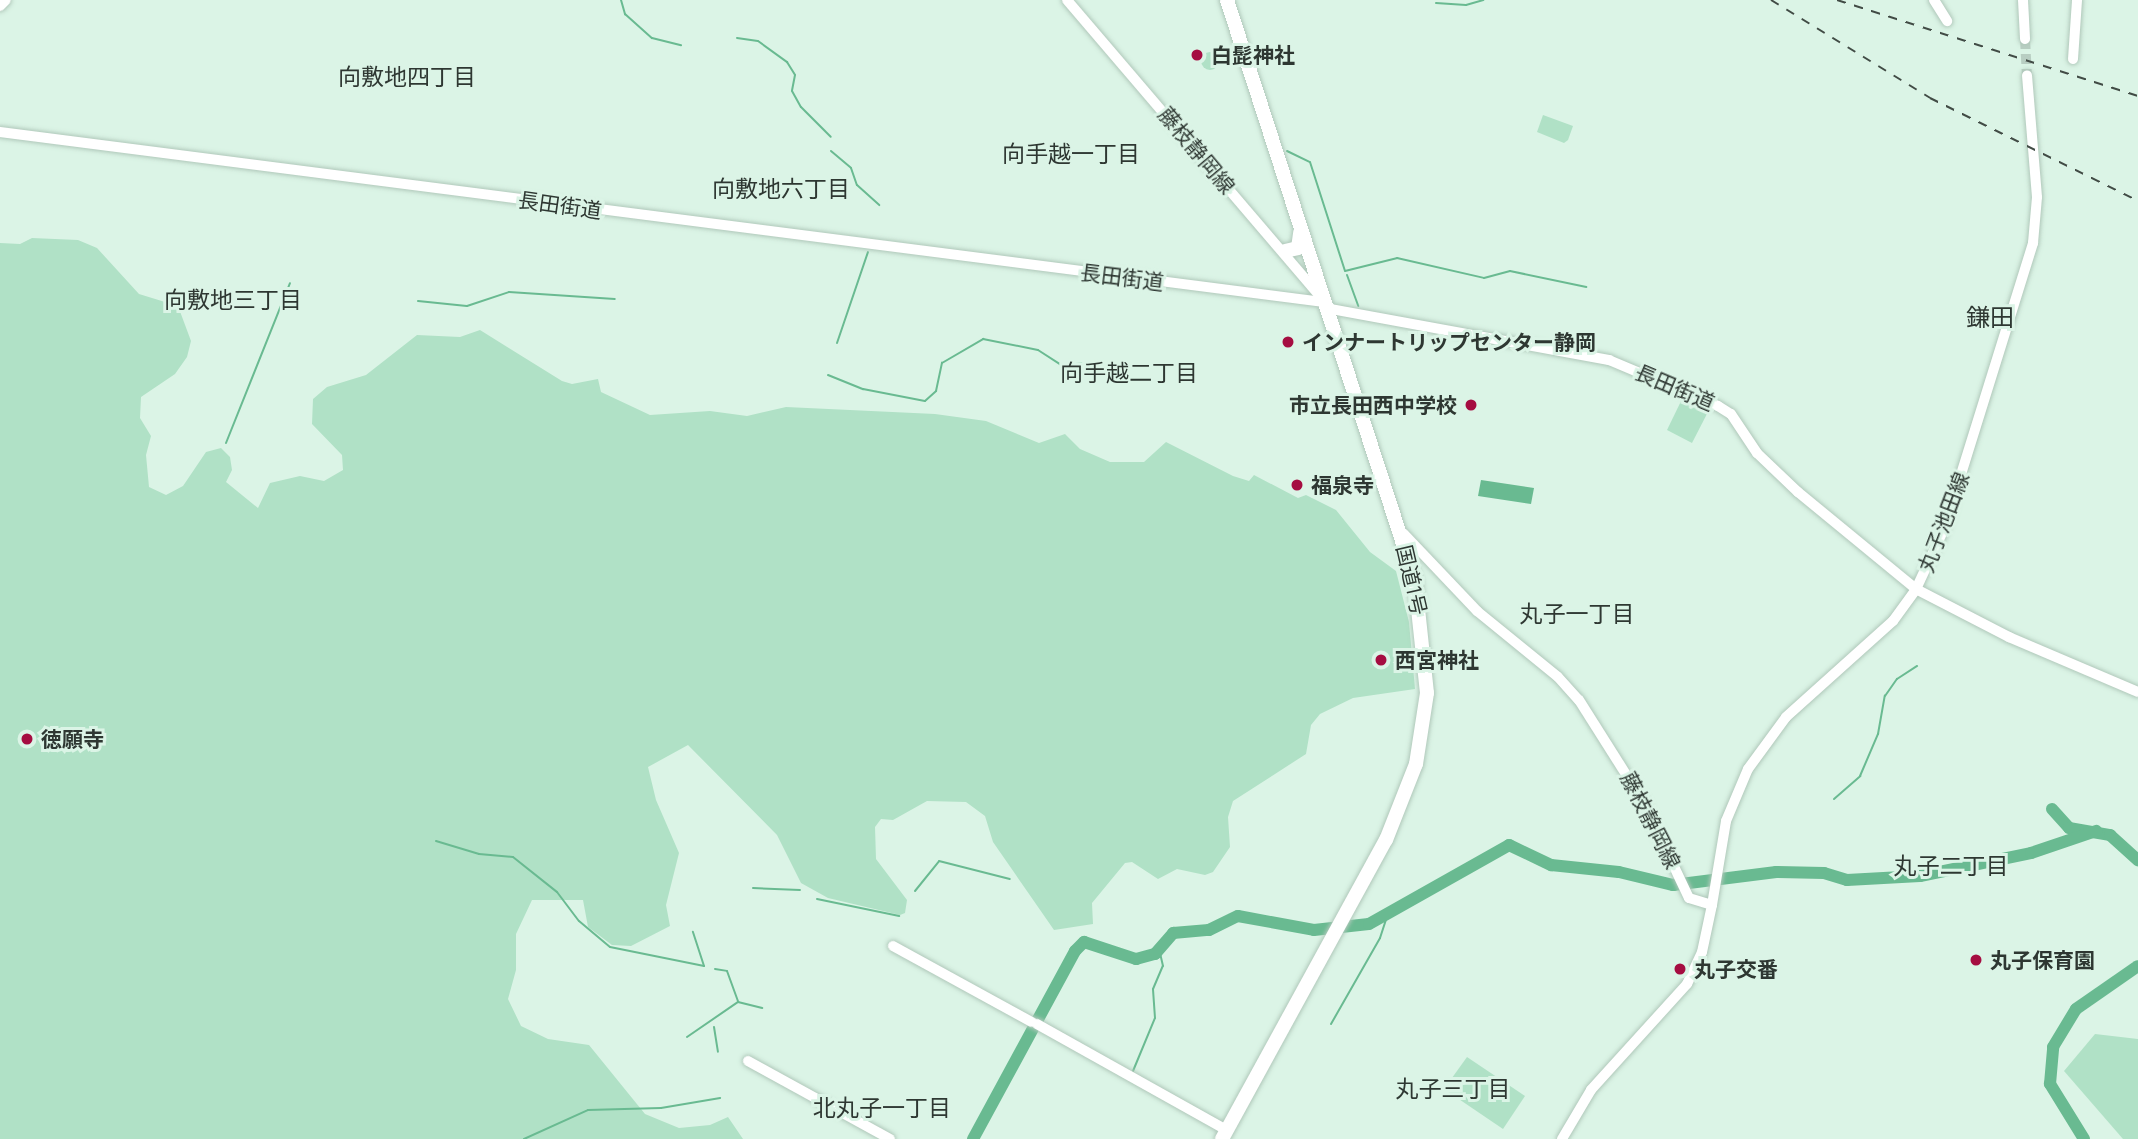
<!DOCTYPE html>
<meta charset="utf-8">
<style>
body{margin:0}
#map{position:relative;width:2138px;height:1139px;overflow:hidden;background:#dbf4e6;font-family:Manrope,"Noto Sans JP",sans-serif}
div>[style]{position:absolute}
.green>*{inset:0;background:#b0e1c6}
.round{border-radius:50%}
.water>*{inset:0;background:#69ba91}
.stream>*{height:2px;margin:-1px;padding:0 1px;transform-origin:1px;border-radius:1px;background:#69ba91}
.river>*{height:12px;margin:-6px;padding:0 6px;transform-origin:6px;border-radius:6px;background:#69ba91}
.secondary-tunnel>*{height:10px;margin-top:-5px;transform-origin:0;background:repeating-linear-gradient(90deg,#b8cec2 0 10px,transparent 0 15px)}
.roads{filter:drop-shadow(0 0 2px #b0c8ba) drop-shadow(0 0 2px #b0c8ba)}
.secondary>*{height:10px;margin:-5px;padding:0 5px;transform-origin:5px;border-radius:5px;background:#fff}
.highway>*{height:14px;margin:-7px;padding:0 7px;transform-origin:7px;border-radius:7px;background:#fff}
.rail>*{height:2px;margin-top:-1px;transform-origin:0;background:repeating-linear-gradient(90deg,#414b45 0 9px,transparent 0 18px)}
.dots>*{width:19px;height:19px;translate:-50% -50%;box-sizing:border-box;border:4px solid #dbf4e6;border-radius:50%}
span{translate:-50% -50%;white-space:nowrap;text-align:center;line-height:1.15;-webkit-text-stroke:6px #dbf4e6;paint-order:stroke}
.poi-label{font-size:21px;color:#2e3732;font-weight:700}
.left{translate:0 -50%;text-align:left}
.right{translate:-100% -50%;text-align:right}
.street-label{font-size:21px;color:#2e3732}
.neighbourhood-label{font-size:23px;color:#2e3732}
.quarter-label{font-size:24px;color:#2e3732}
</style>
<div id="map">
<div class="green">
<div class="round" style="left:1201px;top:52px;width:18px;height:18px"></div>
<div style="clip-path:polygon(1543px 115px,1573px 126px,1568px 140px,1564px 143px,1537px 132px)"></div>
<div style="clip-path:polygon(32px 238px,78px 240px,97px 248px,139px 294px,178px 306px,191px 341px,187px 357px,175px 374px,141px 397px,140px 418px,151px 436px,146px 455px,149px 487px,166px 495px,183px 486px,206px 452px,221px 448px,230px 457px,232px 470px,226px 482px,258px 508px,270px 483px,300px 476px,324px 481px,343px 470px,342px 455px,312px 424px,313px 399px,327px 387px,366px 375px,417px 335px,460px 337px,480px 330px,562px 381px,572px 384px,598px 379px,601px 392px,650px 415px,710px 411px,747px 416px,786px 407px,935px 414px,986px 421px,1039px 443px,1065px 434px,1080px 449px,1110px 462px,1144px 462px,1166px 442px,1233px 476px,1249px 481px,1254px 475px,1298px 498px,1306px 495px,1336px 510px,1370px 552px,1396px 571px,1409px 622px,1415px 689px,1353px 698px,1320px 714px,1311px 725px,1306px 754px,1233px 801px,1228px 817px,1230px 847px,1213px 872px,1205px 875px,1177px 869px,1158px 879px,1132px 862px,1125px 863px,1092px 903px,1093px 924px,1054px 930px,993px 842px,985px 816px,966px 802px,927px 801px,893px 820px,881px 819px,875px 827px,876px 859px,907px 900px,905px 913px,900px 915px,828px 898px,801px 883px,777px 835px,688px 745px,648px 767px,656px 800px,679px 853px,666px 905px,670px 926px,631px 946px,612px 945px,588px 927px,583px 900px,532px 900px,516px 934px,516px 970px,508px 999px,521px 1026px,548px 1039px,589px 1045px,645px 1114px,679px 1128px,710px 1125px,728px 1117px,743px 1139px,0 1139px,0 243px,20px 244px)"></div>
<div style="clip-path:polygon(1684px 395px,1710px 408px,1692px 443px,1667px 430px)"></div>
<div style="clip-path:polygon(2095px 1034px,2138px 1039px,2138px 1139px,2123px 1139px,2064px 1071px)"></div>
<div style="clip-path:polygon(1467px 1057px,1525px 1096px,1503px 1129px,1444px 1089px)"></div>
</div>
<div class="water">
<div style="clip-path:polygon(1481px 480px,1534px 488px,1531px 504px,1478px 496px)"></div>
</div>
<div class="stream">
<div style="left:621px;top:0;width:15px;rotate:74deg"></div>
<div style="left:625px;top:14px;width:36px;rotate:42deg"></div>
<div style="left:652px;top:38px;width:30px;rotate:14deg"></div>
<div style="left:1436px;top:3px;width:30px;rotate:4deg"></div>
<div style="left:1466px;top:5px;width:18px;rotate:-16deg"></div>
<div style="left:737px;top:38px;width:21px;rotate:8deg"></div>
<div style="left:758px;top:41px;width:36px;rotate:36deg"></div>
<div style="left:787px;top:62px;width:15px;rotate:58deg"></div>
<div style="left:795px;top:75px;width:16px;rotate:101deg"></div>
<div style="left:792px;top:91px;width:18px;rotate:61deg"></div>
<div style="left:801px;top:107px;width:42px;rotate:45deg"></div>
<div style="left:831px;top:151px;width:26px;rotate:40deg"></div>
<div style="left:851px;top:168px;width:18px;rotate:71deg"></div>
<div style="left:857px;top:185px;width:30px;rotate:42deg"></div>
<div style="left:1287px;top:151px;width:25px;rotate:26deg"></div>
<div style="left:1310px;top:162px;width:114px;rotate:72.2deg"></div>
<div style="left:1345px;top:271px;width:54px;rotate:-14deg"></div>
<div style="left:1397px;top:258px;width:89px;rotate:12.9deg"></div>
<div style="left:1484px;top:278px;width:27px;rotate:-15deg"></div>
<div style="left:1510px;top:271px;width:78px;rotate:11.9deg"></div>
<div style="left:1347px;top:275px;width:33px;rotate:70deg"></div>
<div style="left:418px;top:301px;width:49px;rotate:5.8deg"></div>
<div style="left:467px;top:306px;width:44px;rotate:-18.4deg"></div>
<div style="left:509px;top:292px;width:106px;rotate:3.8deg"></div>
<div style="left:837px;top:343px;width:96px;rotate:-71.2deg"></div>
<div style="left:828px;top:375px;width:38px;rotate:22deg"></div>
<div style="left:863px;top:389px;width:63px;rotate:11deg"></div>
<div style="left:925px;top:401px;width:15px;rotate:-42deg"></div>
<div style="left:936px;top:391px;width:29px;rotate:-78deg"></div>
<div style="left:942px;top:363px;width:48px;rotate:-30.3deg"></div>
<div style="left:983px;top:339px;width:56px;rotate:11.3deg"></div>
<div style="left:1038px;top:350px;width:27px;rotate:33deg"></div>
<div style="left:1061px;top:365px;width:43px;rotate:-4deg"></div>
<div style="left:226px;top:443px;width:172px;rotate:-68.2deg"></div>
<div style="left:1834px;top:799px;width:35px;rotate:-41deg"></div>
<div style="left:1860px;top:776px;width:46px;rotate:-66.8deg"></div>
<div style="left:1878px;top:734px;width:39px;rotate:-80deg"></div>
<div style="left:1885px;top:696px;width:21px;rotate:-55deg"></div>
<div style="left:1897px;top:679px;width:24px;rotate:-33deg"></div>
<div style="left:436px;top:841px;width:45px;rotate:16.8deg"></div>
<div style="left:479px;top:854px;width:34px;rotate:5deg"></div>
<div style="left:513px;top:857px;width:56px;rotate:38.5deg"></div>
<div style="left:557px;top:892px;width:36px;rotate:53deg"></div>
<div style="left:579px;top:921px;width:40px;rotate:40deg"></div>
<div style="left:610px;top:947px;width:96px;rotate:11.4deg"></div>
<div style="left:704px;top:966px;width:36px;rotate:-108deg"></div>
<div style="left:753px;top:888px;width:47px;rotate:2.4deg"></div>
<div style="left:915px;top:891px;width:38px;rotate:-51deg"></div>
<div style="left:939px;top:861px;width:73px;rotate:14.2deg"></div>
<div style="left:817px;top:899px;width:84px;rotate:11.7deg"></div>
<div style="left:715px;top:969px;width:12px;rotate:9deg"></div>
<div style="left:727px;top:971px;width:33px;rotate:70deg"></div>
<div style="left:738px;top:1002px;width:25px;rotate:14deg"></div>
<div style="left:1331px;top:1024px;width:99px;rotate:-60.3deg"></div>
<div style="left:1380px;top:938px;width:22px;rotate:-72deg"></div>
<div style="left:714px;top:1027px;width:25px;rotate:81deg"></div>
<div style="left:687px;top:1037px;width:62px;rotate:-34.5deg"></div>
<div style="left:1133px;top:1071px;width:57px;rotate:-67.5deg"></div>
<div style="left:1155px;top:1018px;width:29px;rotate:-94deg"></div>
<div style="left:1153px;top:989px;width:25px;rotate:-67deg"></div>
<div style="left:1163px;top:966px;width:18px;rotate:-103deg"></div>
<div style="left:524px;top:1139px;width:70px;rotate:-24.4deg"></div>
<div style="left:588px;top:1110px;width:73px;rotate:-1.6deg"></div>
<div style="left:661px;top:1108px;width:60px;rotate:-9.6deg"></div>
</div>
<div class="river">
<div style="left:2052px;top:809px;width:25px;rotate:48deg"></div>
<div style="left:2069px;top:828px;width:42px;rotate:9.7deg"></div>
<div style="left:2110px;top:835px;width:38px;rotate:42deg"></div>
<div style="left:973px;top:1139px;width:214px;rotate:-61.5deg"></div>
<div style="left:1075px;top:951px;width:13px;rotate:-45deg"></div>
<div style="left:1084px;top:942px;width:55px;rotate:18.1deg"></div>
<div style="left:1136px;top:959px;width:20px;rotate:-15deg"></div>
<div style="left:1155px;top:954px;width:28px;rotate:-49deg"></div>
<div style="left:1173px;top:933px;width:36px;rotate:-5deg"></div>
<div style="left:1209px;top:930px;width:32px;rotate:-26deg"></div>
<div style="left:1238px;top:916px;width:77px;rotate:10.4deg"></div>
<div style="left:1314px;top:930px;width:55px;rotate:-6.2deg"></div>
<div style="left:1369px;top:924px;width:161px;rotate:-29.4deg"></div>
<div style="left:1509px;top:845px;width:47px;rotate:25.5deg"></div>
<div style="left:1551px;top:865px;width:68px;rotate:5.9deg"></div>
<div style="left:1619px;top:872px;width:56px;rotate:13.5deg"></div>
<div style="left:1673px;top:885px;width:104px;rotate:-7.2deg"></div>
<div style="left:1776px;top:872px;width:48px;rotate:1.2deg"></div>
<div style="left:1824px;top:873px;width:24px;rotate:17deg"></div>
<div style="left:1847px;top:880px;width:73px;rotate:-3.1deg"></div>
<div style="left:1920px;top:876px;width:113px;rotate:-11.7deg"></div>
<div style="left:2031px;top:853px;width:69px;rotate:-18.7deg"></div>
<div style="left:2084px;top:1139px;width:65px;rotate:-121.7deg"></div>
<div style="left:2050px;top:1084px;width:37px;rotate:-85deg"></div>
<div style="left:2053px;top:1047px;width:44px;rotate:-58.8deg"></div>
<div style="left:2076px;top:1009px;width:75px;rotate:-34.7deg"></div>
</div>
<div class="secondary-tunnel">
<div style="left:2025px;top:39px;width:36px;rotate:87deg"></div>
</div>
<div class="roads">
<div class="secondary">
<div style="left:1067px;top:0;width:406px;rotate:49.5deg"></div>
<div style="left:1331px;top:309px;width:283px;rotate:10.4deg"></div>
<div style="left:1609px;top:360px;width:118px;rotate:22.9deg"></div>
<div style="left:1718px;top:406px;width:15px;rotate:32deg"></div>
<div style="left:1731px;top:414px;width:47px;rotate:56.3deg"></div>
<div style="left:1757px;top:453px;width:57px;rotate:43.6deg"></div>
<div style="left:1798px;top:492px;width:153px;rotate:39.4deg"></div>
<div style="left:1916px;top:589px;width:105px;rotate:27.3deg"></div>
<div style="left:2009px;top:637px;width:140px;rotate:23.1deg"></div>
<div style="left:1934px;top:0;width:25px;rotate:58deg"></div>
<div style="left:2023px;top:0;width:39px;rotate:87deg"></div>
<div style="left:0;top:6px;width:8px;rotate:-45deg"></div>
<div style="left:2073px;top:59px;width:59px;rotate:-86.1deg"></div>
<div style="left:0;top:132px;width:1335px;rotate:7.32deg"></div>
<div style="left:1404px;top:534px;width:106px;rotate:46.5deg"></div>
<div style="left:1477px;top:611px;width:104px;rotate:39.2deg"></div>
<div style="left:1558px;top:677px;width:31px;rotate:48deg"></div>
<div style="left:1579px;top:700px;width:122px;rotate:57.7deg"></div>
<div style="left:1644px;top:803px;width:105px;rotate:64.7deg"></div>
<div style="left:1689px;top:898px;width:24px;rotate:17deg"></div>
<div style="left:1712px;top:905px;width:48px;rotate:102deg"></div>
<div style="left:1702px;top:952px;width:35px;rotate:115deg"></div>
<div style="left:1687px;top:984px;width:143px;rotate:132.2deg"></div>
<div style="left:1591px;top:1090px;width:57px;rotate:120.6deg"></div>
<div style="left:1712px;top:905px;width:85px;rotate:-80.5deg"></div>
<div style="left:1726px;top:821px;width:56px;rotate:-67.1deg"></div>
<div style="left:1748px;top:769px;width:64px;rotate:-53.8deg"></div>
<div style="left:1786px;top:717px;width:144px;rotate:-41.9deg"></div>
<div style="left:1893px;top:621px;width:39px;rotate:-54deg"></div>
<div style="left:1916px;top:589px;width:66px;rotate:-65deg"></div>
<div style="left:1944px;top:529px;width:300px;rotate:-72.7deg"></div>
<div style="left:2033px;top:243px;width:46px;rotate:-85deg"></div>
<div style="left:2037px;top:197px;width:122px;rotate:-94.7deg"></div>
<div style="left:893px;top:946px;width:158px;rotate:28.7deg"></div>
<div style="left:1037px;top:1024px;width:218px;rotate:29.2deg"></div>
<div style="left:748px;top:1061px;width:162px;rotate:28.8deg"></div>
</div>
<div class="highway">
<div style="left:1285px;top:251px;width:13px;rotate:-13deg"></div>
<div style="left:1298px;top:248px;width:15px;rotate:-82deg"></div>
<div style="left:1222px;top:1139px;width:341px;rotate:-61.3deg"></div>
<div style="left:1386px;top:840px;width:82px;rotate:-68.5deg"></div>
<div style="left:1416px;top:764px;width:72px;rotate:-81.2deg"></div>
<div style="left:1427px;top:693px;width:113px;rotate:-96.1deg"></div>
<div style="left:1415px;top:581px;width:611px;rotate:-107.93deg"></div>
</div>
</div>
<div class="rail">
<div style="left:1771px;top:0;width:187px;rotate:31.6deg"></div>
<div style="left:1930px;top:98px;width:232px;rotate:26.3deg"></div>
<div style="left:1837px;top:0;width:316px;rotate:17.7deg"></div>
</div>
<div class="dots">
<div style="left:1197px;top:55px;background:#a50d41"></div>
<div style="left:1288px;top:342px;background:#a50d41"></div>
<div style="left:1471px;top:405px;background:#a50d41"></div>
<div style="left:1297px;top:485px;background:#a50d41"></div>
<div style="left:1381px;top:660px;background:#a50d41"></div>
<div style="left:27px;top:739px;background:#a50d41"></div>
<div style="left:1976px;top:960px;background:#a50d41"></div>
<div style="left:1680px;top:969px;background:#a50d41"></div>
</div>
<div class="poi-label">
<span class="left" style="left:1211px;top:55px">白髭神社</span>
<span class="left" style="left:1302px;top:342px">インナートリップセンター静岡</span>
<span class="right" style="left:1457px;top:405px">市立長田西中学校</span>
<span class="left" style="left:1311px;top:485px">福泉寺</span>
<span class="left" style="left:1395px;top:660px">西宮神社</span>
<span class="left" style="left:41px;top:739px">徳願寺</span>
<span class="left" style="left:1990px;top:960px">丸子保育園</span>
<span class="left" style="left:1694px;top:969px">丸子交番</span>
</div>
<div class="street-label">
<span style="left:1197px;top:150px;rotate:50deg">藤枝静岡線</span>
<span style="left:560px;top:205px;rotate:8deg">長田街道</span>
<span style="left:1122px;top:277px;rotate:7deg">長田街道</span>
<span style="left:1675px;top:387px;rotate:23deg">長田街道</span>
<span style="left:1943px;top:522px;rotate:-69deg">丸子池田線</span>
<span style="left:1412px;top:580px;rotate:77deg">国道1号</span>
<span style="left:1651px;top:820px;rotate:63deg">藤枝静岡線</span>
</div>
<div class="neighbourhood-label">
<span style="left:407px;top:76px">向敷地四丁目</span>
<span style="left:1071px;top:153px">向手越一丁目</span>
<span style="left:781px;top:188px">向敷地六丁目</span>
<span style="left:233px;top:299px">向敷地三丁目</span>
<span style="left:1129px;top:372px">向手越二丁目</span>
<span style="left:1577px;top:613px">丸子一丁目</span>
<span style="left:1951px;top:865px">丸子二丁目</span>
<span style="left:1453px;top:1088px">丸子三丁目</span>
<span style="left:882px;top:1107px">北丸子一丁目</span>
</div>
<div class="quarter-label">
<span style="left:1990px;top:317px">鎌田</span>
</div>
</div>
